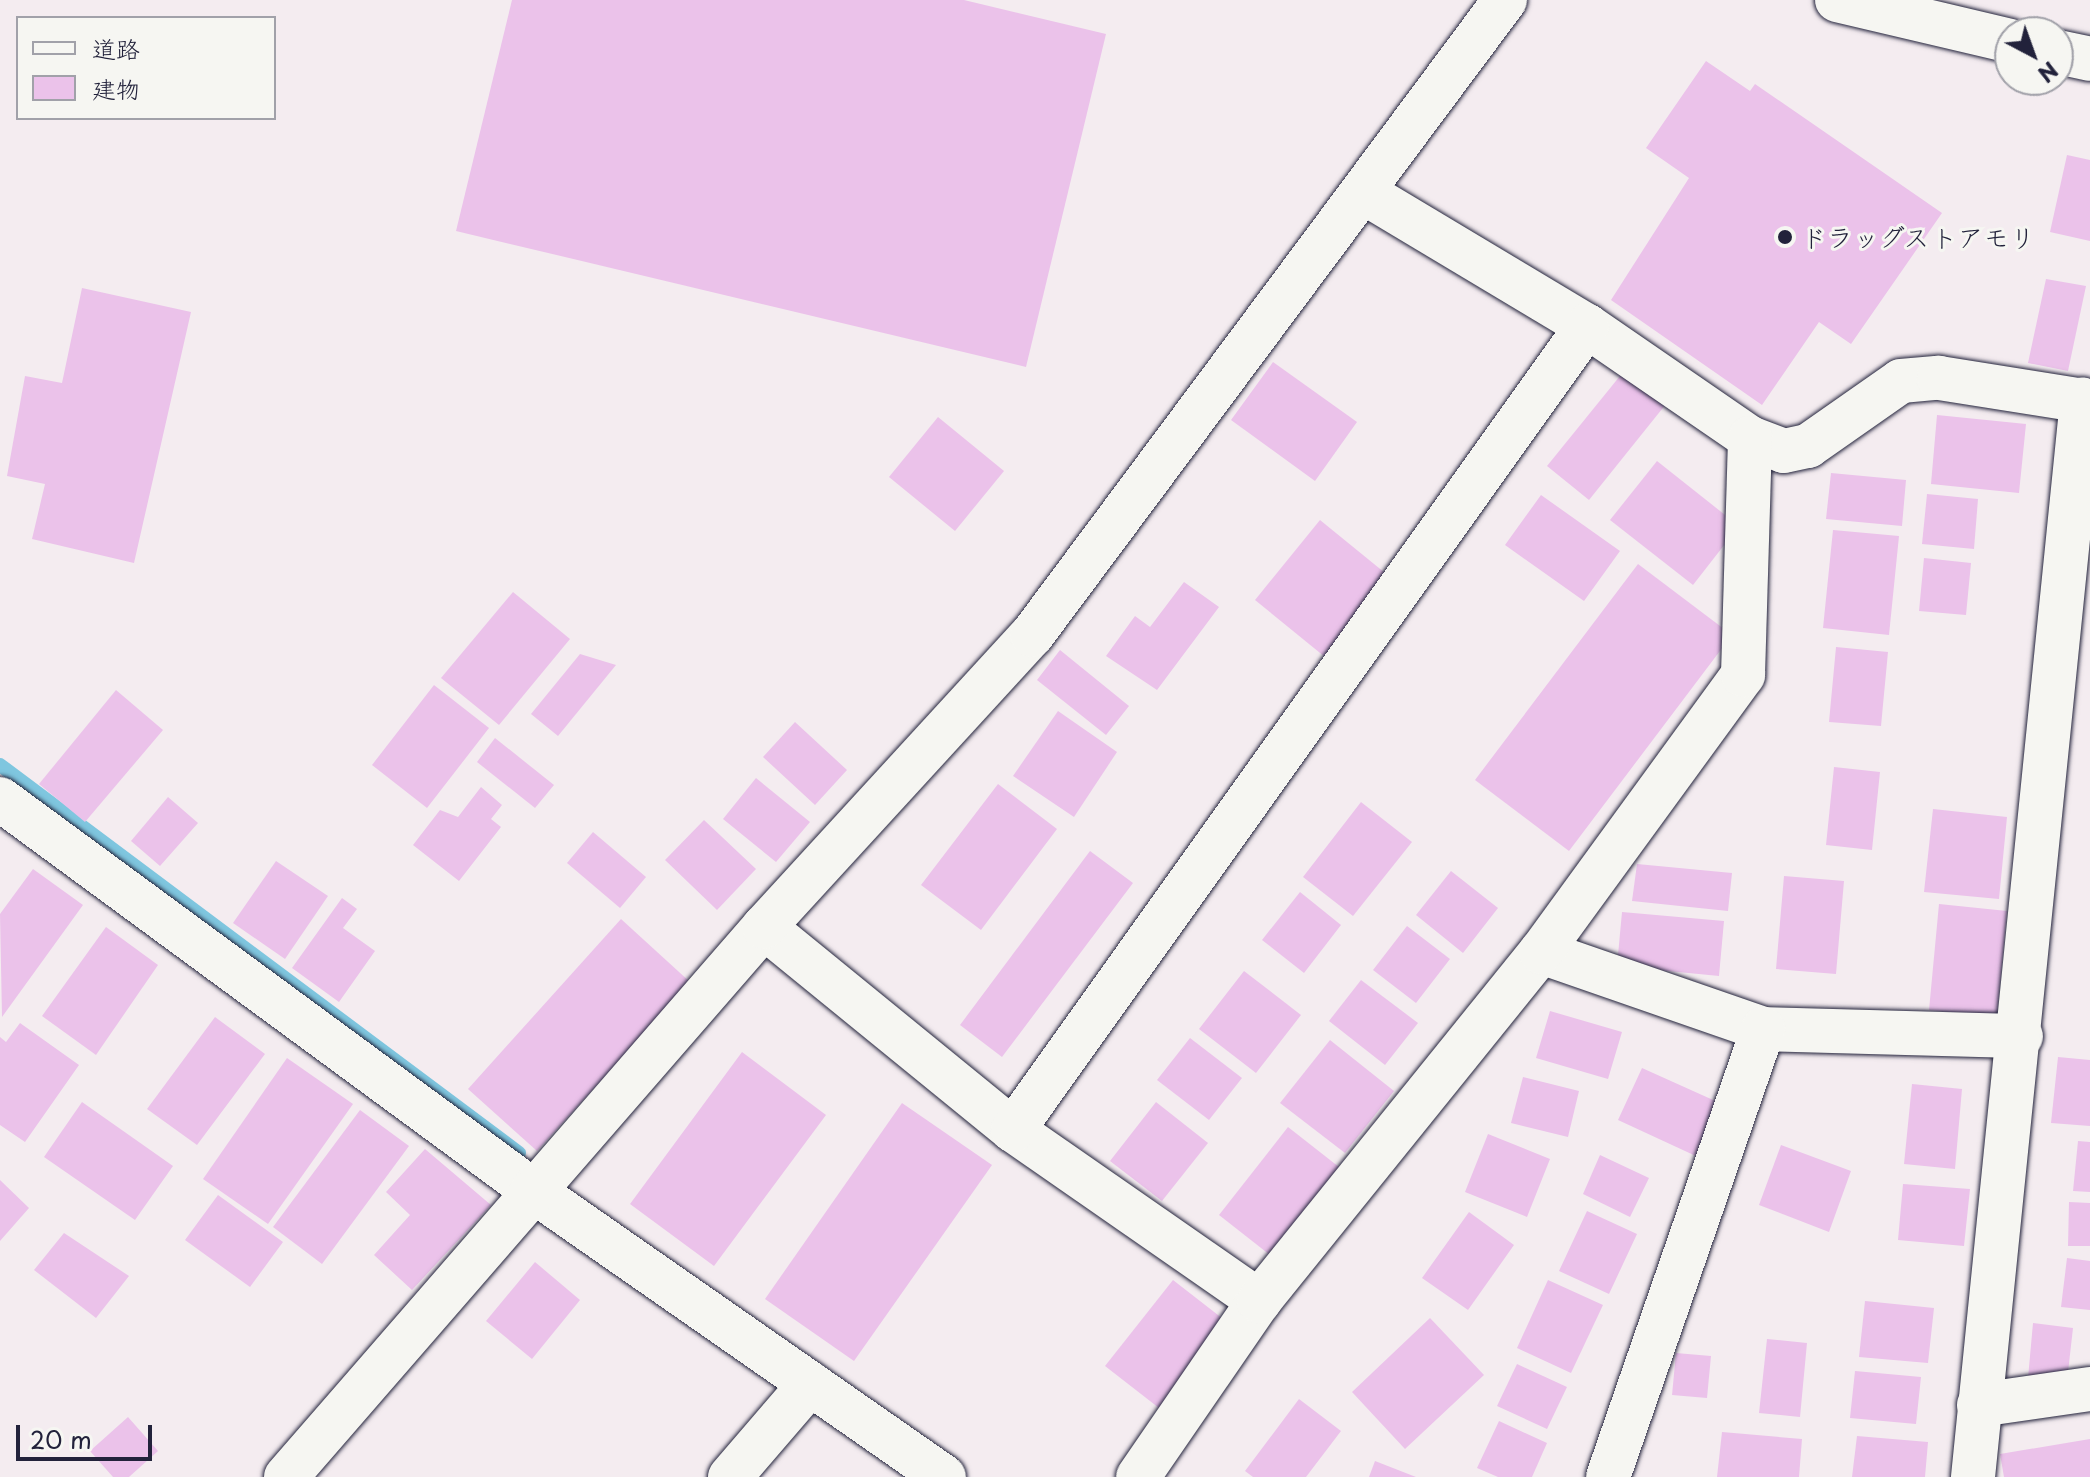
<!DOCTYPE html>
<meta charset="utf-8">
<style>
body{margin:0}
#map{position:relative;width:2090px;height:1477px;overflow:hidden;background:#f4ecf0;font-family:"Playpen Sans","Klee One",sans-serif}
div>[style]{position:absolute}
.stream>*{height:14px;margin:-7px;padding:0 7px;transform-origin:7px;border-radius:7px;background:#7fc6df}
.building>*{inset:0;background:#ebc2ea}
.roads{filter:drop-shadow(0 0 2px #22223b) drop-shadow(0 0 2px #22223b)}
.minor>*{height:44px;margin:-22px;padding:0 22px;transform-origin:22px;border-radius:22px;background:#f6f6f2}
.highway>*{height:44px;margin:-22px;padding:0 22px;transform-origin:22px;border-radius:22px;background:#f6f6f2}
.dots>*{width:22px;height:22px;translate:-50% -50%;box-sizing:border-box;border:4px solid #f6f6f2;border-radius:50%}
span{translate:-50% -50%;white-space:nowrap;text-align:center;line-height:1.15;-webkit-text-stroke:6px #f6f6f2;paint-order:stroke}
.poi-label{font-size:26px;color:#22223b}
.left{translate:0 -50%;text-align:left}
.legend{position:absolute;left:16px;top:16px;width:260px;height:104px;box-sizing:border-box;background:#f6f6f2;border:2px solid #a1a1a9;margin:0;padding:10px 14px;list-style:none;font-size:24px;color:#22223b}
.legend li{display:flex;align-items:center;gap:16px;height:40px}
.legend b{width:40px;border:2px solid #a1a1a9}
.north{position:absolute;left:1994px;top:16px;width:80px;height:80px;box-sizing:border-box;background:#f6f6f2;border:2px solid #a1a1a9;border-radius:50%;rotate:139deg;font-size:22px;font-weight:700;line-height:32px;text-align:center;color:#22223b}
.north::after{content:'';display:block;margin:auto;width:28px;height:36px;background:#22223b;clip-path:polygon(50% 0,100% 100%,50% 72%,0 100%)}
.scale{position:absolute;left:16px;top:1425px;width:136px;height:36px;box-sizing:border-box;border:4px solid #22223b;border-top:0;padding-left:10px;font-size:24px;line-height:28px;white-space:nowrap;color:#22223b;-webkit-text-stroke:6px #f6f6f2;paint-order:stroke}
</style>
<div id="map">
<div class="stream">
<div style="left:0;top:765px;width:648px;rotate:36.78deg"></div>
</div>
<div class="building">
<div style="clip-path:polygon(512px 0,964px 0,1106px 34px,1026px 367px,456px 231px)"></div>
<div style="clip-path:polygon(1706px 61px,1750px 91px,1755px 84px,1942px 213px,1851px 344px,1819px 322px,1762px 405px,1611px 300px,1689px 178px,1646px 148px)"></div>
<div style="clip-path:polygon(2067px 155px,2090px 160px,2090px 241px,2050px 232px)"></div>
<div style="clip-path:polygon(2046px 279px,2086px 286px,2068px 371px,2028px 363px)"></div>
<div style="clip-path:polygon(82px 288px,191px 312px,134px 563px,32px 539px,45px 484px,7px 476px,25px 376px,62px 383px)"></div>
<div style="clip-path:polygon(1273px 362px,1357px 422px,1315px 481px,1231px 420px)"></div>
<div style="clip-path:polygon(1624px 371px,1666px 404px,1589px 500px,1547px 466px)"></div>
<div style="clip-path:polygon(1937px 415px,2026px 424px,2019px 493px,1931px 484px)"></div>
<div style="clip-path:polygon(938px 417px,1004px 471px,955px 531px,889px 477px)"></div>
<div style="clip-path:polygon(1657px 461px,1739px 526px,1693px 585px,1610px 520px)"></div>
<div style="clip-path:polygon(1831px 473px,1906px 480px,1902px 526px,1826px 519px)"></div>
<div style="clip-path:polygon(1927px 494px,1978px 499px,1974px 549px,1922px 544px)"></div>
<div style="clip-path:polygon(1541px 495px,1620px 551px,1584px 601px,1505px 545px)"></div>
<div style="clip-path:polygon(1320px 520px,1390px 577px,1325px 657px,1255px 600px)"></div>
<div style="clip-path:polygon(1833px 530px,1899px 536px,1889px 635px,1823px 628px)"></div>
<div style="clip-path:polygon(1924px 558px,1971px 563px,1966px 615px,1919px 611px)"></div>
<div style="clip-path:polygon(1638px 564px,1732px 635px,1569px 851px,1475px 780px)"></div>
<div style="clip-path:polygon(1184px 582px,1219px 607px,1157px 690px,1106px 656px,1135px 616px,1150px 627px)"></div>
<div style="clip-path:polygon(513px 592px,570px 639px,499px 725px,441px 678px)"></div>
<div style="clip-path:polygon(1836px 647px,1888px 652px,1881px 726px,1829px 722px)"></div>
<div style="clip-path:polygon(1060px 650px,1129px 706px,1106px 735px,1037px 680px)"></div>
<div style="clip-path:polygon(580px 654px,616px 665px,558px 736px,531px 714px)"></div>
<div style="clip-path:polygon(434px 685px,489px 728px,427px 808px,372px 765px)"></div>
<div style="clip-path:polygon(116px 690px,163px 730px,85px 822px,39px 784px)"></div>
<div style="clip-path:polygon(1058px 711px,1117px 752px,1074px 817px,1013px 776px)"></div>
<div style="clip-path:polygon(795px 722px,847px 770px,815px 805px,763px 757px)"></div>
<div style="clip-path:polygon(495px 738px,554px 785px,535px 808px,477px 762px)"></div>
<div style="clip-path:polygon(1834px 767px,1880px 772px,1872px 850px,1826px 845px)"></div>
<div style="clip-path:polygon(756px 778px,810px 822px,776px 862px,723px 819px)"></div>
<div style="clip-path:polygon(998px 784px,1057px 829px,981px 930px,921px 885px)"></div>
<div style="clip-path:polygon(481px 787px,502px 805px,491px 819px,501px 827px,459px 881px,413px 845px,440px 810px,458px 817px)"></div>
<div style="clip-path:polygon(168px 797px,198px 823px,160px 866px,131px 841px)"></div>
<div style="clip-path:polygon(1361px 802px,1412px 842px,1353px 916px,1303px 877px)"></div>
<div style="clip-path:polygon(1933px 809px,2007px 817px,1999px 899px,1924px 892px)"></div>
<div style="clip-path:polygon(704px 820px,756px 869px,717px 910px,665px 860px)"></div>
<div style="clip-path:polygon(593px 832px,646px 877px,620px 908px,567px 863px)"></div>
<div style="clip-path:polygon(1090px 851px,1133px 883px,1002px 1057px,960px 1025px)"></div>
<div style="clip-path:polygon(276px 861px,328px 896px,285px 959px,233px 923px)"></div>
<div style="clip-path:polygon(1637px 864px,1732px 873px,1728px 911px,1632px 901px)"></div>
<div style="clip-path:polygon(33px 869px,83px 905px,2px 1017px,0 914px)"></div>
<div style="clip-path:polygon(1451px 871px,1498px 908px,1463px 953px,1416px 915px)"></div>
<div style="clip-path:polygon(1784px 876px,1844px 881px,1836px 974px,1776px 969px)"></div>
<div style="clip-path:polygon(1300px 892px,1341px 925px,1304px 973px,1262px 940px)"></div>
<div style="clip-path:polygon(342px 898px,357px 909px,343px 928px,375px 951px,339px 1002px,292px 968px)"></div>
<div style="clip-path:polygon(1939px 904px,2007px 911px,1997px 1017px,1929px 1010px)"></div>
<div style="clip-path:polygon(1622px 912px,1724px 921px,1719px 976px,1617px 966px)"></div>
<div style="clip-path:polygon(621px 919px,690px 982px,537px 1151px,468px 1089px)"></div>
<div style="clip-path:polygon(1407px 926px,1450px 959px,1416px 1003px,1373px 970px)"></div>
<div style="clip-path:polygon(106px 927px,158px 965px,96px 1055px,42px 1016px)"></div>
<div style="clip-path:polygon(1244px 971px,1301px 1015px,1256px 1073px,1199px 1029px)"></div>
<div style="clip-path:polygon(1361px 980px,1418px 1023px,1385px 1065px,1329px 1021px)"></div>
<div style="clip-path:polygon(1550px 1011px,1622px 1032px,1608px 1079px,1536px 1058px)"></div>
<div style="clip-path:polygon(215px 1017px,265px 1054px,197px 1145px,147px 1109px)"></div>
<div style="clip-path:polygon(20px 1023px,79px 1065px,25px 1142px,0 1125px,0 1037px,6px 1042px)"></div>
<div style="clip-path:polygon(1190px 1038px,1242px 1078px,1209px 1120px,1157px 1080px)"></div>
<div style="clip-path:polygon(1330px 1040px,1394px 1091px,1345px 1153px,1280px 1103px)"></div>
<div style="clip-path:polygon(742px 1052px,826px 1115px,714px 1266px,630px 1204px)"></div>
<div style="clip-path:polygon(2058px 1057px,2090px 1060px,2090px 1126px,2051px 1123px)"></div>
<div style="clip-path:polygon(287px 1058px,353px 1104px,268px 1224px,203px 1179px)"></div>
<div style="clip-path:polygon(1642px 1068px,1722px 1104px,1698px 1157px,1618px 1120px)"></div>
<div style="clip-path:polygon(1523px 1077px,1579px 1091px,1568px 1137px,1511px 1123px)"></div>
<div style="clip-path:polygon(1912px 1084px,1962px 1089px,1955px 1169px,1904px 1164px)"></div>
<div style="clip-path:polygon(82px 1102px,173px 1166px,135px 1220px,44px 1157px)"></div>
<div style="clip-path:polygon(1156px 1102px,1208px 1143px,1162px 1201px,1110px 1161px)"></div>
<div style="clip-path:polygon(902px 1103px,992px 1165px,854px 1361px,765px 1299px)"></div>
<div style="clip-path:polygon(360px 1110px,409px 1146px,322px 1264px,273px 1227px)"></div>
<div style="clip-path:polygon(1288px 1127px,1339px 1167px,1270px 1255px,1219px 1215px)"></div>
<div style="clip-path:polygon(1488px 1134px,1550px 1159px,1527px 1217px,1465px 1192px)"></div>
<div style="clip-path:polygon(2078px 1141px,2090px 1142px,2090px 1192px,2073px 1191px)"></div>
<div style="clip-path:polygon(1781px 1145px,1851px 1171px,1829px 1232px,1759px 1205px)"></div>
<div style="clip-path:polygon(425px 1149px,491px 1205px,412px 1290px,374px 1255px,410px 1215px,386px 1192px)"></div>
<div style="clip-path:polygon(1600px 1155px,1649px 1178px,1630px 1217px,1583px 1194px)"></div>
<div style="clip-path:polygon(0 1180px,29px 1208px,0 1241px)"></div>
<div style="clip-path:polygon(1903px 1184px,1970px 1189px,1964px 1246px,1898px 1240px)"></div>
<div style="clip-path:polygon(218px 1195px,283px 1242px,250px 1287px,185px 1240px)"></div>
<div style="clip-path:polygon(2069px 1202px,2090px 1203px,2090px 1246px,2068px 1246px)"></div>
<div style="clip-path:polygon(1587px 1211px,1637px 1234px,1609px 1294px,1559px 1271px)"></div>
<div style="clip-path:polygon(1469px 1212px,1514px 1245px,1468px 1310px,1422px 1278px)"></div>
<div style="clip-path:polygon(64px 1233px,129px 1276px,96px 1318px,34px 1270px)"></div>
<div style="clip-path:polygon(2067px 1258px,2090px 1261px,2090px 1310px,2061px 1307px)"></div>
<div style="clip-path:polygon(535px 1262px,580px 1300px,532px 1359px,486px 1321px)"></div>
<div style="clip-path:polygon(1173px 1280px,1227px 1322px,1159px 1408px,1105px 1366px)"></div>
<div style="clip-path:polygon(1548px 1280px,1603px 1305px,1571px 1373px,1517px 1348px)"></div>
<div style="clip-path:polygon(1865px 1301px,1934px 1308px,1928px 1363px,1859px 1357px)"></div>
<div style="clip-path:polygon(1430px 1318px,1484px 1375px,1405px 1449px,1352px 1392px)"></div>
<div style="clip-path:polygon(2033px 1323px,2073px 1328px,2067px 1381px,2028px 1378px)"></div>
<div style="clip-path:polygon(1767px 1339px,1807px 1343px,1800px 1417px,1759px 1413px)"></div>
<div style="clip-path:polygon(1676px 1353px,1711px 1356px,1707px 1398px,1672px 1395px)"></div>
<div style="clip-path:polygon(1517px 1364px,1567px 1387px,1547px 1429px,1497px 1406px)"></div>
<div style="clip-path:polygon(1855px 1371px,1921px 1377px,1916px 1424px,1850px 1418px)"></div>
<div style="clip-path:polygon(1299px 1399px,1341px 1431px,1306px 1477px,1253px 1477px,1245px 1471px)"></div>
<div style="clip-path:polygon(128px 1417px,158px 1451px,129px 1477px,113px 1477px,90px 1451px)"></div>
<div style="clip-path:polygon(1499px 1421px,1547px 1443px,1532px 1477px,1498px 1477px,1477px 1468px)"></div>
<div style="clip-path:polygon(1722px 1432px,1802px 1439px,1799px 1477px,1717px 1477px)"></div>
<div style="clip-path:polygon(1857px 1436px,1928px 1442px,1925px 1477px,1852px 1477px)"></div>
<div style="clip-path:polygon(2090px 1439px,2090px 1477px,2004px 1477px,2000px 1454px)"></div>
<div style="clip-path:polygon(1375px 1461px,1416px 1477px,1369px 1477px)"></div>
</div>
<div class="roads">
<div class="minor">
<div style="left:1363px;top:192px;width:261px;rotate:30.9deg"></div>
<div style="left:1587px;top:326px;width:198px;rotate:34.5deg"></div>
<div style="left:1750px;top:438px;width:36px;rotate:21deg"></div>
<div style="left:1784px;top:451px;width:25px;rotate:-12deg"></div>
<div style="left:1808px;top:446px;width:113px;rotate:-35deg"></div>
<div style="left:1901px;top:381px;width:38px;rotate:-5deg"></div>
<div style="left:1939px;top:378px;width:153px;rotate:9deg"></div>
<div style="left:0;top:799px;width:660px;rotate:36.31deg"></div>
<div style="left:532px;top:1190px;width:502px;rotate:34.86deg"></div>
<div style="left:764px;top:927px;width:321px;rotate:39.2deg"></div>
<div style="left:1013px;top:1130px;width:300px;rotate:34.8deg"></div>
<div style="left:1541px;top:952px;width:235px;rotate:19.1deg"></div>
<div style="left:1763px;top:1029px;width:258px;rotate:1.6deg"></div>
<div style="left:1013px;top:1130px;width:988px;rotate:-54.48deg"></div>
<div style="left:1979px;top:1405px;width:112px;rotate:-8.2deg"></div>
<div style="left:286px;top:1477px;width:729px;rotate:-49.01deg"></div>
<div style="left:764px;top:927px;width:396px;rotate:-47.5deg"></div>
<div style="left:1032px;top:635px;width:792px;rotate:-53.32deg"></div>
<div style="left:730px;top:1477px;width:123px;rotate:-49.3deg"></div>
<div style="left:1138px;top:1477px;width:214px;rotate:-55.5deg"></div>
<div style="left:1259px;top:1301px;width:449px;rotate:-51.1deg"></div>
<div style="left:1541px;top:952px;width:343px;rotate:-53.9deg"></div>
<div style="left:1743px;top:675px;width:237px;rotate:-88.3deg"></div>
<div style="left:1608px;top:1477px;width:474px;rotate:-70.9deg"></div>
<div style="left:1973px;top:1477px;width:1083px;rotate:-84.22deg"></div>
</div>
<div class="highway">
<div style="left:1837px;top:0;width:178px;rotate:13.3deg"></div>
<div style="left:2058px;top:52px;width:33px;rotate:12deg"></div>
</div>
</div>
<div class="dots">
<div style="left:1785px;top:237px;background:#22223b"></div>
</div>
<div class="poi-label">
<span class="left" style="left:1801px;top:237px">ドラッグストアモリ</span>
</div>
<ul class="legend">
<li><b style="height:10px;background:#f6f6f2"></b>道路</li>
<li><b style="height:22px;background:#ebc2ea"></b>建物</li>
</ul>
<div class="north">N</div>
<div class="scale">20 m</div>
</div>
